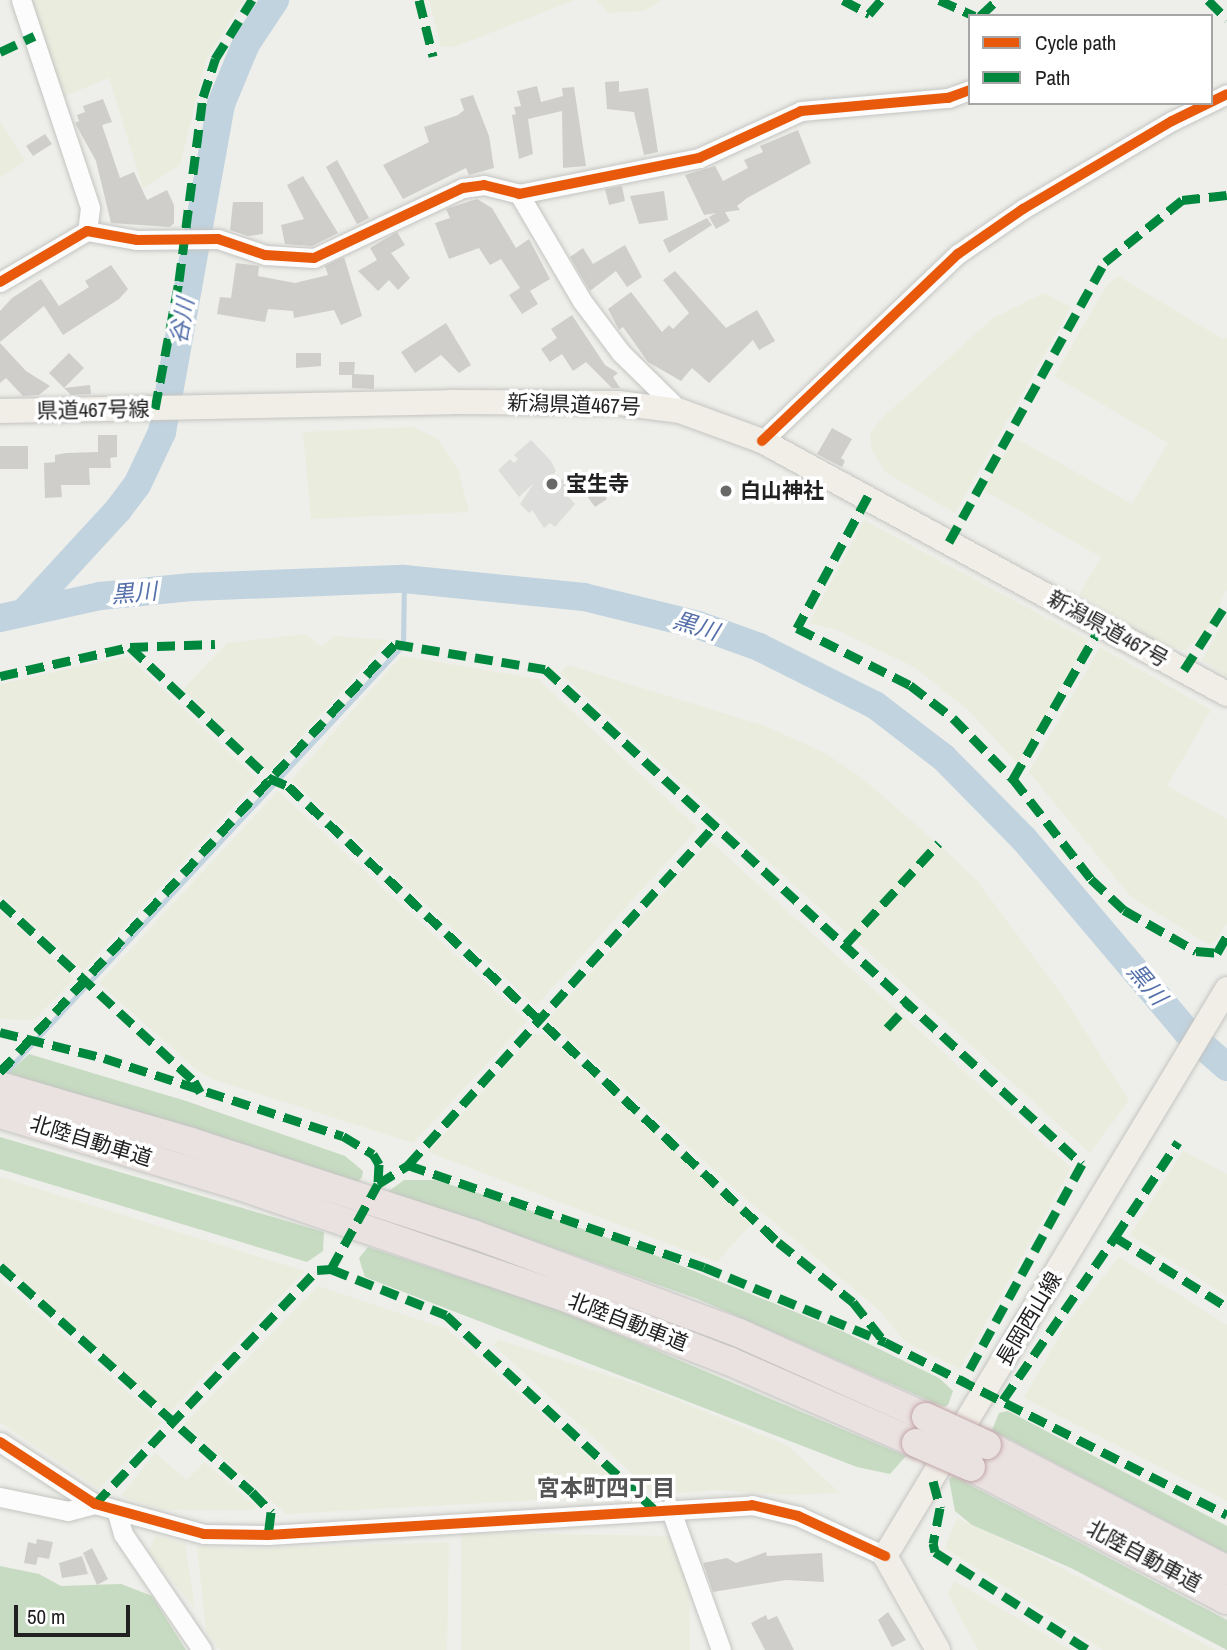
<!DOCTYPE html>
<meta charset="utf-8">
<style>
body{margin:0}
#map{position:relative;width:1227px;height:1650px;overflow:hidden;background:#eeeeea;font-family:"Archivo Narrow","Noto Sans JP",sans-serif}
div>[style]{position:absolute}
.residential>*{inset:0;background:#dddddb}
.farmland>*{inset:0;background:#eaedde}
.forest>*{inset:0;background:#c6dbc1}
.stream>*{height:4.5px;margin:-2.25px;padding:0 2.25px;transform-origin:2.25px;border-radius:2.25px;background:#c0d3df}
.river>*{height:28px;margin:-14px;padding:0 14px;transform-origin:14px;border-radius:14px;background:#c0d3df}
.building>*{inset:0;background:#cfcecb}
.roads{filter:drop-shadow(0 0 2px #c4c4c2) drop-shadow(0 0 2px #c4c4c2)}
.minor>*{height:19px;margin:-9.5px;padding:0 9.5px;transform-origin:9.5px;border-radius:9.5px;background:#fcfcfc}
.major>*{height:24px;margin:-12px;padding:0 12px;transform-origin:12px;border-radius:12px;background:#f1eee7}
.highway>*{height:28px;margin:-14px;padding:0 14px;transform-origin:14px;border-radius:14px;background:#eae1e1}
.bridges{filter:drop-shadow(0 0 2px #c1a4a7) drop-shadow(0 0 2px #c1a4a7)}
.highway-bridge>*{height:28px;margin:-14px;padding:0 14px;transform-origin:14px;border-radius:14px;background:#eae1e1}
.quiet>*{height:9px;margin-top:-4.5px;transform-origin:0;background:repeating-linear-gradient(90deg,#00873e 0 18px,transparent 0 27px)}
.cycleway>*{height:10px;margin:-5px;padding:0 5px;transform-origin:5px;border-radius:5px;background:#e8590c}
.dots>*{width:19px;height:19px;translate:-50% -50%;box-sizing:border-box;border:4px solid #fff;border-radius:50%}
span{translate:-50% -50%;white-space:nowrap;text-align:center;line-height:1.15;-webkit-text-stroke:7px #fff;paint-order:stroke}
.street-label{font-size:21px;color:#212121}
.poi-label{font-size:21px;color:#212121;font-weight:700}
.left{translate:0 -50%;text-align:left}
.water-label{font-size:23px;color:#546fa9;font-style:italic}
.neighbourhood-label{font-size:23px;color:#545454;font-weight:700}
.legend{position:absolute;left:968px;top:14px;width:245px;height:91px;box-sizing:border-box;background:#fff;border:2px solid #a6a6a6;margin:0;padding:9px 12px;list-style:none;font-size:21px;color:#212121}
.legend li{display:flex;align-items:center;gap:14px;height:35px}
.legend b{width:35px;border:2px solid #a6a6a6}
.scale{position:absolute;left:14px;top:1605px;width:116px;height:32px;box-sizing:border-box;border:4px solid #212121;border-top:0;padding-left:9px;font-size:21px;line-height:24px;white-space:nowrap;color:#212121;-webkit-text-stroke:5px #fff;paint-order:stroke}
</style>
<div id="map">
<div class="residential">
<div style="clip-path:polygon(531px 440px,551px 461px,556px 471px,552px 476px,558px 483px,564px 478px,574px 489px,567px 495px,575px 504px,555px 527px,550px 523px,544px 528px,532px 510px,529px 513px,520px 504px,534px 483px,519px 497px,498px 470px,510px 459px,514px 463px,518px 459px,514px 455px)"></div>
</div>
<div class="farmland">
<div style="clip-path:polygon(30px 0,244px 0,206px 60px,180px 165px,143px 188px,109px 78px,62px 97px)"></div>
<div style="clip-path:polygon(429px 0,575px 0,454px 47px,441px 46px)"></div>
<div style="clip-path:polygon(596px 0,662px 0,644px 11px,608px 13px)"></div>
<div style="clip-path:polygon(0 121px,25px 161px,0 178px)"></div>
<div style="clip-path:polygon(1118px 276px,1224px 340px,1227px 337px,1227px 589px,1208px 628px,1186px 650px,1169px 647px,1079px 595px,1101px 557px,983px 490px,1012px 441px,1019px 440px,1132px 504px,1168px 443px,1054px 376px,1107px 285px)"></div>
<div style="clip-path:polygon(1043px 293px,1071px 307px,955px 513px,885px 472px,872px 450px,870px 434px,881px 419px,993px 318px)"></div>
<div style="clip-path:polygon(413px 427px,438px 439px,458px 470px,469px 512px,311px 519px,303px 432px)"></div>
<div style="clip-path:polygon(864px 520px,1088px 640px,1018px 764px,969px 711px,914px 667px,837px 630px,809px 623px)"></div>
<div style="clip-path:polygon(1227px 616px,1227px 677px,1202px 660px)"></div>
<div style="clip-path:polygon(305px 634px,322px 647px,334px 636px,388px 640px,269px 772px,183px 689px,227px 643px)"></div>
<div style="clip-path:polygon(1100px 647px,1211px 710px,1167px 786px,1227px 819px,1227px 922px,1216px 941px,1208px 944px,1131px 897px,1029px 772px)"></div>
<div style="clip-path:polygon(128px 656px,258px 780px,83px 971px,0 894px,0 684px)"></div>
<div style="clip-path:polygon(401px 656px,538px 679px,698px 828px,536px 1006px,291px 780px)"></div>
<div style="clip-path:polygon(568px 665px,765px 726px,825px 753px,862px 778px,946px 851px,977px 881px,1060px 992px,1129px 1100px,1090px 1153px,560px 673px)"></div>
<div style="clip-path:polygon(278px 791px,527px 1021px,413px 1143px,212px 1079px,198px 1071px,99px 983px)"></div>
<div style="clip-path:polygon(710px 841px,1071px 1168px,960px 1369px,905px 1342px,880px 1311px,746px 1199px,548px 1020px)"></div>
<div style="clip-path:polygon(0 911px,74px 979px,34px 1020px,0 1019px)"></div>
<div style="clip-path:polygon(535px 1034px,546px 1035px,752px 1223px,717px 1262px,428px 1152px)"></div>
<div style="clip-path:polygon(1183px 1151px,1227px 1174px,1227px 1296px,1130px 1235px)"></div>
<div style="clip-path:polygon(0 1177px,305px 1271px,169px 1413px,0 1260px)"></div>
<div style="clip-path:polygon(1119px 1257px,1227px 1325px,1227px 1501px,1024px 1398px,1065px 1326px)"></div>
<div style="clip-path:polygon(0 1279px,162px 1422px,99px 1489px,0 1422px)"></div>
<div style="clip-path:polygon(318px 1286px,447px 1329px,617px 1482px,611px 1496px,286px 1514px,184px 1424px)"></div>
<div style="clip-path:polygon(500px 1340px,644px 1387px,787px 1445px,840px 1493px,789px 1495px,717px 1490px,655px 1495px,493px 1344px)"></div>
<div style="clip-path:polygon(155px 1453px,187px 1480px,204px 1462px,256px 1506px,255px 1510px,162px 1510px,121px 1496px)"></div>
<div style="clip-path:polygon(957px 1518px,1042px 1558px,1216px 1650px,1103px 1650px,945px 1548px)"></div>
<div style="clip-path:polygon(461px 1532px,673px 1536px,689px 1582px,690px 1650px,461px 1650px)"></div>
<div style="clip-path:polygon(155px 1535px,185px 1543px,195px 1609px,149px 1552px)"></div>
<div style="clip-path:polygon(449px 1542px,447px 1650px,220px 1650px,206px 1631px,197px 1546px,227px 1549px)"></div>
<div style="clip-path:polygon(954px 1581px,1071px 1650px,978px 1650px,948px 1594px)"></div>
</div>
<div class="forest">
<div style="clip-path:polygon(29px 1054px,186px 1101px,345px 1156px,363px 1171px,362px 1177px,356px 1184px,8px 1073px)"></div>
<div style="clip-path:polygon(0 1137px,324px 1232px,323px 1251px,307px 1262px,0 1169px)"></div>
<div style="clip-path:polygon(404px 1180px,434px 1180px,495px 1198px,642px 1250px,842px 1331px,939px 1378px,953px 1391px,948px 1405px,944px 1407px,698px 1299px,452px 1212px,385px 1194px)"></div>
<div style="clip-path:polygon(368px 1247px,565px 1312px,906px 1456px,890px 1474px,857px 1467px,388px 1286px,365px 1277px,359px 1258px)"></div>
<div style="clip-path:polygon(1008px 1411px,1227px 1526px,1227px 1553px,992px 1430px,999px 1413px)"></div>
<div style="clip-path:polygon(953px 1476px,1227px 1620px,1227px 1650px,1071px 1568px,972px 1525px,955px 1511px,949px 1479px)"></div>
<div style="clip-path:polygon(0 1566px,39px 1574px,61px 1586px,121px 1584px,152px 1596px,186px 1650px,0 1650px)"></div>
</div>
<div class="stream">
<div style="left:3px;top:1075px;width:587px;rotate:-47.07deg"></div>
<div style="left:403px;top:645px;width:66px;rotate:-89.1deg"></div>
</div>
<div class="river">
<div style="left:27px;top:609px;width:134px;rotate:-47.4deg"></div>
<div style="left:118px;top:510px;width:31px;rotate:-53deg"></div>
<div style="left:137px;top:485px;width:59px;rotate:-64.7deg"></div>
<div style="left:162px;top:432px;width:333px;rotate:-79.8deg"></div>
<div style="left:221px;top:104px;width:65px;rotate:-67.4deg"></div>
<div style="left:246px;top:44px;width:53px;rotate:-56.6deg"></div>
<div style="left:0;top:618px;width:102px;rotate:-12.4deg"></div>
<div style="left:100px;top:596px;width:92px;rotate:-5.6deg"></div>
<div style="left:192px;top:587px;width:212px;rotate:-2.2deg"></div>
<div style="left:404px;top:579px;width:181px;rotate:5.7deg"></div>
<div style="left:584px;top:597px;width:117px;rotate:13.8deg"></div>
<div style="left:698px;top:625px;width:65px;rotate:19.8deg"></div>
<div style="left:759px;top:647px;width:130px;rotate:26.6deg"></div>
<div style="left:875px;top:705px;width:87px;rotate:37.5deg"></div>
<div style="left:944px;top:758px;width:114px;rotate:45.4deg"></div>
<div style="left:1024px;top:839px;width:253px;rotate:49.8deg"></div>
<div style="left:1187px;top:1032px;width:53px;rotate:41.2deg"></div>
</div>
<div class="building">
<div style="clip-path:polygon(619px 81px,619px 92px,648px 88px,658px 152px,644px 155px,634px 112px,607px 109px,605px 82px)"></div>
<div style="clip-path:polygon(537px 86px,541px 102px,563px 96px,562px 88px,574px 87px,586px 166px,563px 168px,562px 111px,528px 119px,533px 154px,519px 159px,512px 115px,516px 114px,514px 107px,521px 106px,517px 91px)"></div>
<div style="clip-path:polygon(473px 95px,489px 136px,494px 168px,469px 175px,466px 168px,403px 199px,383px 165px,429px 142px,424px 127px,458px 115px,464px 110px,460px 99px)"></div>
<div style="clip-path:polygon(103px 99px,112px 122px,102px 125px,120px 178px,134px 172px,147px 200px,167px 190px,174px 205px,174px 223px,170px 227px,111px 223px,96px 161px,75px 123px,79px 121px,77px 115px,85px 112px,83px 106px)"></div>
<div style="clip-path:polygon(798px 130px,811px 163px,747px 198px,737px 206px,740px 210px,725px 212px,730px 221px,716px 229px,709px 217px,716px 213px,704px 215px,685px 175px,715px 166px,723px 181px,748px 168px,744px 160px,763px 152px,760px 146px)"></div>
<div style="clip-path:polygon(45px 134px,52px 144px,33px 156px,26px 146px)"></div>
<div style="clip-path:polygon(337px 160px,369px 218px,357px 224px,326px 167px)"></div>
<div style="clip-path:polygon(303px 176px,338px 233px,312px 246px,285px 244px,281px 225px,304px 219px,287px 185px)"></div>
<div style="clip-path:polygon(622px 186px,625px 201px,609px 205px,605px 189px)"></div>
<div style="clip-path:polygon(664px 191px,668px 220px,639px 224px,630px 196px)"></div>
<div style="clip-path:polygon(477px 199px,492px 208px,516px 248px,529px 239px,550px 279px,530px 291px,538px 304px,522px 314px,509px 295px,520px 288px,501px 259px,490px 265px,479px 248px,449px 259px,435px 223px,450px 218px,446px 209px)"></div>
<div style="clip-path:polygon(233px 202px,263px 202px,263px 234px,248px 236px,230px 230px)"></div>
<div style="clip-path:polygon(707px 218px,712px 225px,669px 253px,663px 240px)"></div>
<div style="clip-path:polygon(397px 232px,405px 245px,391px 253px,410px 278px,398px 290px,389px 280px,378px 291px,358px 271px,377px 260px,370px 248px)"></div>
<div style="clip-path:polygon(625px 245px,642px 277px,627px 287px,616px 271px,590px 291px,570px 257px,583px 248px,593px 264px)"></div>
<div style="clip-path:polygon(344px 257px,362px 316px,341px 325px,334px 310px,294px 318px,293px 311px,268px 309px,265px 322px,217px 314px,220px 297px,231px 298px,236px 263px,259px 266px,258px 276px,295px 283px,328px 275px,325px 266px)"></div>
<div style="clip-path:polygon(111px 265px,128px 289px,119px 299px,63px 335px,44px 306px,0 342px,0 311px,12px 298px,41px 279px,59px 306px,89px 287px,85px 281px)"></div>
<div style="clip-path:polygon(675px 271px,726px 328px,757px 310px,775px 341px,759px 350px,753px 340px,709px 383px,692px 368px,681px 381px,648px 362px,623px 327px,619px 330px,608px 309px,631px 292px,662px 332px,669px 325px,673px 329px,689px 313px,663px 280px)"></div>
<div style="clip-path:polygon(572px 315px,605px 365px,618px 373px,613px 377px,620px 388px,612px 388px,586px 362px,573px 371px,562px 354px,550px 362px,541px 349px,557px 338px,551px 329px)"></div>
<div style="clip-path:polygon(446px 323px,471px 365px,459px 373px,441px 355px,415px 373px,401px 352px)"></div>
<div style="clip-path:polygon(0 343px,26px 371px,50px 386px,39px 395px,23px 396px,6px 378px,0 383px)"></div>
<div style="clip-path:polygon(69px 353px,84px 368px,64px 388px,90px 385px,91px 394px,71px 395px,49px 373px)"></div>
<div style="clip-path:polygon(296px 353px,321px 353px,321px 366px,296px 368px)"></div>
<div style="clip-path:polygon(339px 362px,355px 362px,354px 374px,374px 375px,374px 389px,352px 388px,352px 375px,339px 375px)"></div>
<div style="clip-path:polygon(832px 428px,852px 439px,841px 458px,845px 461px,842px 467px,817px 454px)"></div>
<div style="clip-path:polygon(98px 435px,117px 435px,117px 457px,110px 458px,111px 468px,89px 468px,90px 485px,61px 485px,62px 497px,45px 498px,44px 463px,55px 462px,55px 455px,66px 453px,98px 452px)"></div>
<div style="clip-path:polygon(0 446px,28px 446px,28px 469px,0 469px)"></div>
<div style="clip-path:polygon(596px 483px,607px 499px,595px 507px,584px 492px)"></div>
<div style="clip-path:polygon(37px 1539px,53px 1542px,49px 1559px,38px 1557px,36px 1565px,24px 1563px,28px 1542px,36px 1544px)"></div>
<div style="clip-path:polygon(92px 1548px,108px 1579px,97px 1585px,83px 1553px)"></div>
<div style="clip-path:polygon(766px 1552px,767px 1556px,822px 1553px,824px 1582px,786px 1580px,713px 1592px,703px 1563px,727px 1558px,736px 1563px)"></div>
<div style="clip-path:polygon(82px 1556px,88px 1574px,62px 1578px,59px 1563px)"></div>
<div style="clip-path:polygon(888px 1612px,906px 1640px,892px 1647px,878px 1620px)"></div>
<div style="clip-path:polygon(766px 1615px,768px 1620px,777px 1616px,794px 1650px,765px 1650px,751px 1623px)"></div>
</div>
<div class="roads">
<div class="minor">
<div style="left:21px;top:0;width:219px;rotate:71.6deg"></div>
<div style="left:90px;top:208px;width:23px;rotate:97deg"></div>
<div style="left:519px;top:194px;width:124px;rotate:59.5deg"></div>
<div style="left:582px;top:301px;width:65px;rotate:53.1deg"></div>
<div style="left:621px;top:353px;width:83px;rotate:44.5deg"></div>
<div style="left:0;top:282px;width:101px;rotate:-30.4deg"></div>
<div style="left:87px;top:231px;width:51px;rotate:10.2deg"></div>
<div style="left:137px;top:240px;width:81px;rotate:-0.7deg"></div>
<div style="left:218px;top:239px;width:50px;rotate:18.8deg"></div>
<div style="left:265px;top:255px;width:49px;rotate:3.5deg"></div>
<div style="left:314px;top:258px;width:165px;rotate:-25.2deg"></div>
<div style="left:463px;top:188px;width:21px;rotate:-8deg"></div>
<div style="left:484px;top:185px;width:36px;rotate:14deg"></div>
<div style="left:519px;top:194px;width:184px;rotate:-11.3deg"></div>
<div style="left:699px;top:158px;width:112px;rotate:-24.7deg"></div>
<div style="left:801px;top:111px;width:148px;rotate:-5.1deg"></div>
<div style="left:948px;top:98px;width:23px;rotate:-20deg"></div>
<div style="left:762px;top:441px;width:271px;rotate:-43.7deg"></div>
<div style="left:958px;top:254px;width:79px;rotate:-34.7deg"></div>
<div style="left:1023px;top:209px;width:173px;rotate:-30.6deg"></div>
<div style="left:1172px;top:121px;width:61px;rotate:-26.1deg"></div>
<div style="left:0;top:1442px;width:113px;rotate:33.1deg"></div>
<div style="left:95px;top:1504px;width:113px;rotate:15.4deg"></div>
<div style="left:204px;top:1534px;width:64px;rotate:0.9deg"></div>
<div style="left:268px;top:1535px;width:485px;rotate:-3.5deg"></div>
<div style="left:752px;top:1505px;width:47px;rotate:13.4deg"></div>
<div style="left:798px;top:1516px;width:96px;rotate:24.7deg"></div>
<div style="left:0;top:1497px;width:69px;rotate:11.6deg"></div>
<div style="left:68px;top:1511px;width:28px;rotate:-15deg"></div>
<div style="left:670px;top:1508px;width:151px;rotate:70.2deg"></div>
<div style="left:117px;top:1513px;width:22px;rotate:74deg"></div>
<div style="left:123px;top:1534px;width:140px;rotate:55.7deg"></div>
</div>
<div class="major">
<div style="left:0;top:411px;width:450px;rotate:-1.1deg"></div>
<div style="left:450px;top:402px;width:169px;rotate:0.3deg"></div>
<div style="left:619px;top:403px;width:62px;rotate:7.5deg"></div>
<div style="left:680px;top:411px;width:87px;rotate:20.1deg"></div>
<div style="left:762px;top:441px;width:529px;rotate:28.55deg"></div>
<div style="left:938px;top:1650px;width:108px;rotate:-119.4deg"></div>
<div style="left:885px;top:1556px;width:662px;rotate:-58.9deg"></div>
</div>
<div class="highway">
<div style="left:0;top:1086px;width:199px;rotate:16.3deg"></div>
<div style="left:191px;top:1142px;width:297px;rotate:18.1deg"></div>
<div style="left:473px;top:1234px;width:284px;rotate:20.4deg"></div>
<div style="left:739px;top:1333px;width:205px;rotate:24.2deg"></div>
<div style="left:0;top:1114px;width:244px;rotate:16.7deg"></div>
<div style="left:234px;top:1184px;width:340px;rotate:18.9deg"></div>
<div style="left:556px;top:1294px;width:186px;rotate:21.2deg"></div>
<div style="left:729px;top:1361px;width:204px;rotate:23.7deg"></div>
<div style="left:987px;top:1445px;width:271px;rotate:27.5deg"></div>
<div style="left:971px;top:1467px;width:288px;rotate:27.5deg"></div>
</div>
</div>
<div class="bridges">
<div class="highway-bridge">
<div style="left:926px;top:1417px;width:67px;rotate:24.7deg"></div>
<div style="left:916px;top:1443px;width:60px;rotate:23.6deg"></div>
</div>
</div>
<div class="quiet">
<div style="left:419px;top:0;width:58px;rotate:76deg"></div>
<div style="left:843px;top:0;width:30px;rotate:28deg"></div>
<div style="left:869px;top:14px;width:18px;rotate:-49deg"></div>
<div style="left:939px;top:0;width:39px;rotate:24deg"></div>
<div style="left:1208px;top:0;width:27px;rotate:45deg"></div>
<div style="left:980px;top:16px;width:23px;rotate:-43deg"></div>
<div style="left:0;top:52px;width:38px;rotate:-25deg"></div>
<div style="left:155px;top:409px;width:130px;rotate:-79.4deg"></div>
<div style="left:179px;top:281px;width:186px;rotate:-82.6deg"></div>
<div style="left:203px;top:97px;width:40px;rotate:-72deg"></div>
<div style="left:215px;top:59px;width:70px;rotate:-57.9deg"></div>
<div style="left:868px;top:496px;width:150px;rotate:118.3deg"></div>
<div style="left:797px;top:628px;width:127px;rotate:26.8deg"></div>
<div style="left:910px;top:685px;width:54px;rotate:37.5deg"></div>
<div style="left:953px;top:718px;width:86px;rotate:45.5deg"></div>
<div style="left:1013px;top:779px;width:127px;rotate:52deg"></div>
<div style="left:1091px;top:879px;width:45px;rotate:43.2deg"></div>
<div style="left:1124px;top:910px;width:83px;rotate:29.7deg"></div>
<div style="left:1196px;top:951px;width:21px;rotate:5deg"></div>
<div style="left:1217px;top:953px;width:20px;rotate:-60deg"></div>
<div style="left:949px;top:542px;width:321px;rotate:-60.9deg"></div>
<div style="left:1105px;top:262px;width:99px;rotate:-38.8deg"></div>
<div style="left:1182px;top:200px;width:45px;rotate:-6.3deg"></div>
<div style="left:130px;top:647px;width:191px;rotate:43.3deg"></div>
<div style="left:269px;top:778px;width:21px;rotate:23deg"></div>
<div style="left:288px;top:786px;width:669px;rotate:42.94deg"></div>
<div style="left:778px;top:1242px;width:96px;rotate:38.7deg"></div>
<div style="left:853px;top:1302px;width:48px;rotate:51.7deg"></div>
<div style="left:1184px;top:670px;width:80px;rotate:-57.3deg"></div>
<div style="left:0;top:676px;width:133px;rotate:-12.6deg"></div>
<div style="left:130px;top:647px;width:85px;rotate:-2deg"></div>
<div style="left:1013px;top:779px;width:177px;rotate:-60.1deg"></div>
<div style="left:0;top:902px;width:264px;rotate:42.7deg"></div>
<div style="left:194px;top:1081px;width:13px;rotate:61deg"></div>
<div style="left:846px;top:944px;width:137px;rotate:-47.4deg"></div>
<div style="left:887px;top:1028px;width:34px;rotate:-47deg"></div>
<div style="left:0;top:1032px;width:107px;rotate:14deg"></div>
<div style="left:104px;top:1058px;width:251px;rotate:18.1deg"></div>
<div style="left:343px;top:1136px;width:35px;rotate:31deg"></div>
<div style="left:373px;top:1154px;width:12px;rotate:59deg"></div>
<div style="left:379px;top:1164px;width:20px;rotate:93deg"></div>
<div style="left:378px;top:1184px;width:36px;rotate:-32deg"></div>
<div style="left:408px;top:1165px;width:313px;rotate:19deg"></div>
<div style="left:704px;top:1267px;width:196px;rotate:22.5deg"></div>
<div style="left:885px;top:1342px;width:383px;rotate:26.8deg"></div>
<div style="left:0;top:1072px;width:582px;rotate:-47.3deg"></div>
<div style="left:395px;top:644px;width:152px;rotate:9.5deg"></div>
<div style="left:545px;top:669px;width:730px;rotate:42.67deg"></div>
<div style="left:1082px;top:1164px;width:247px;rotate:118.7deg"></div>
<div style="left:408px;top:1165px;width:458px;rotate:-47.9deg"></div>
<div style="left:1115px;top:1237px;width:114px;rotate:-56.4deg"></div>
<div style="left:0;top:1266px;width:338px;rotate:41.9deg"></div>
<div style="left:252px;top:1492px;width:28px;rotate:46deg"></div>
<div style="left:271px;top:1512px;width:23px;rotate:97deg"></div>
<div style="left:331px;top:1269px;width:97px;rotate:-61.1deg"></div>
<div style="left:1003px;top:1400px;width:198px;rotate:-55.5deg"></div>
<div style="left:1115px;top:1237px;width:132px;rotate:32deg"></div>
<div style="left:933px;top:1481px;width:28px;rotate:75deg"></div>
<div style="left:940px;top:1508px;width:36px;rotate:101deg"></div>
<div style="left:933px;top:1543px;width:9px;rotate:77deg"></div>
<div style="left:935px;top:1552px;width:182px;rotate:32.6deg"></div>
<div style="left:95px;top:1504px;width:323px;rotate:-46.5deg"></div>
<div style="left:317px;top:1270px;width:14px;rotate:-4deg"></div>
<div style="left:331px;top:1269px;width:124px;rotate:21.8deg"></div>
<div style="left:446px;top:1315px;width:284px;rotate:43deg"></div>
</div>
<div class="cycleway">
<div style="left:0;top:282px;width:101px;rotate:-30.4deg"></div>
<div style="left:87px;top:231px;width:51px;rotate:10.2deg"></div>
<div style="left:137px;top:240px;width:81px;rotate:-0.7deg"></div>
<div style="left:218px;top:239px;width:50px;rotate:18.8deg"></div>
<div style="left:265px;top:255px;width:49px;rotate:3.5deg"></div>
<div style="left:314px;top:258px;width:165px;rotate:-25.2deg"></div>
<div style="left:463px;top:188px;width:21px;rotate:-8deg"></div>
<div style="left:484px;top:185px;width:36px;rotate:14deg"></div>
<div style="left:519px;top:194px;width:184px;rotate:-11.3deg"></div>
<div style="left:699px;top:158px;width:112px;rotate:-24.7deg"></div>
<div style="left:801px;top:111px;width:148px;rotate:-5.1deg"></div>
<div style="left:948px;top:98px;width:23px;rotate:-20deg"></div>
<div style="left:762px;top:441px;width:271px;rotate:-43.7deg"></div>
<div style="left:958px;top:254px;width:79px;rotate:-34.7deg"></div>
<div style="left:1023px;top:209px;width:173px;rotate:-30.6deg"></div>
<div style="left:1172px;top:121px;width:61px;rotate:-26.1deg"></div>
<div style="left:0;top:1442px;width:113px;rotate:33.1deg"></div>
<div style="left:95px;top:1504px;width:113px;rotate:15.4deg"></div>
<div style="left:204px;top:1534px;width:64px;rotate:0.9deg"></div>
<div style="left:268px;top:1535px;width:485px;rotate:-3.5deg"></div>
<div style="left:752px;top:1505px;width:47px;rotate:13.4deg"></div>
<div style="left:798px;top:1516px;width:96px;rotate:24.7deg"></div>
</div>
<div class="dots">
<div style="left:552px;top:484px;background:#696967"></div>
<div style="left:726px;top:491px;background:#696967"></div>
</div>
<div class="street-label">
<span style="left:574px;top:405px;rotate:2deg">新潟県道467号</span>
<span style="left:93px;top:410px;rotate:-1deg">県道467号線</span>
<span style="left:1108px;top:629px;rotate:29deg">新潟県道467号</span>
<span style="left:91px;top:1141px;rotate:17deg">北陸自動車道</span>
<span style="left:1029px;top:1319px;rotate:-59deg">長岡西山線</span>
<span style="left:628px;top:1322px;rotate:21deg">北陸自動車道</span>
<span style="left:1144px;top:1556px;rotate:28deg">北陸自動車道</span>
</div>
<div class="poi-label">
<span class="left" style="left:566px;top:484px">宝生寺</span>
<span class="left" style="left:740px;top:491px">白山神社</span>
</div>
<div class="water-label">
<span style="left:182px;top:321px;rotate:-80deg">谷川</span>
<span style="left:134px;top:593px;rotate:-5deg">黒川</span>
<span style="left:696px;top:626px;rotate:17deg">黒川</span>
<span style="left:1147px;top:984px;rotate:50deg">黒川</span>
</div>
<div class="neighbourhood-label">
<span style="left:606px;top:1488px">宮本町四丁目</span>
</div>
<ul class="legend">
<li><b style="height:9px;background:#e8590c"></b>Cycle path</li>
<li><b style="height:9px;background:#00873e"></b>Path</li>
</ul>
<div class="scale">50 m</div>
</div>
